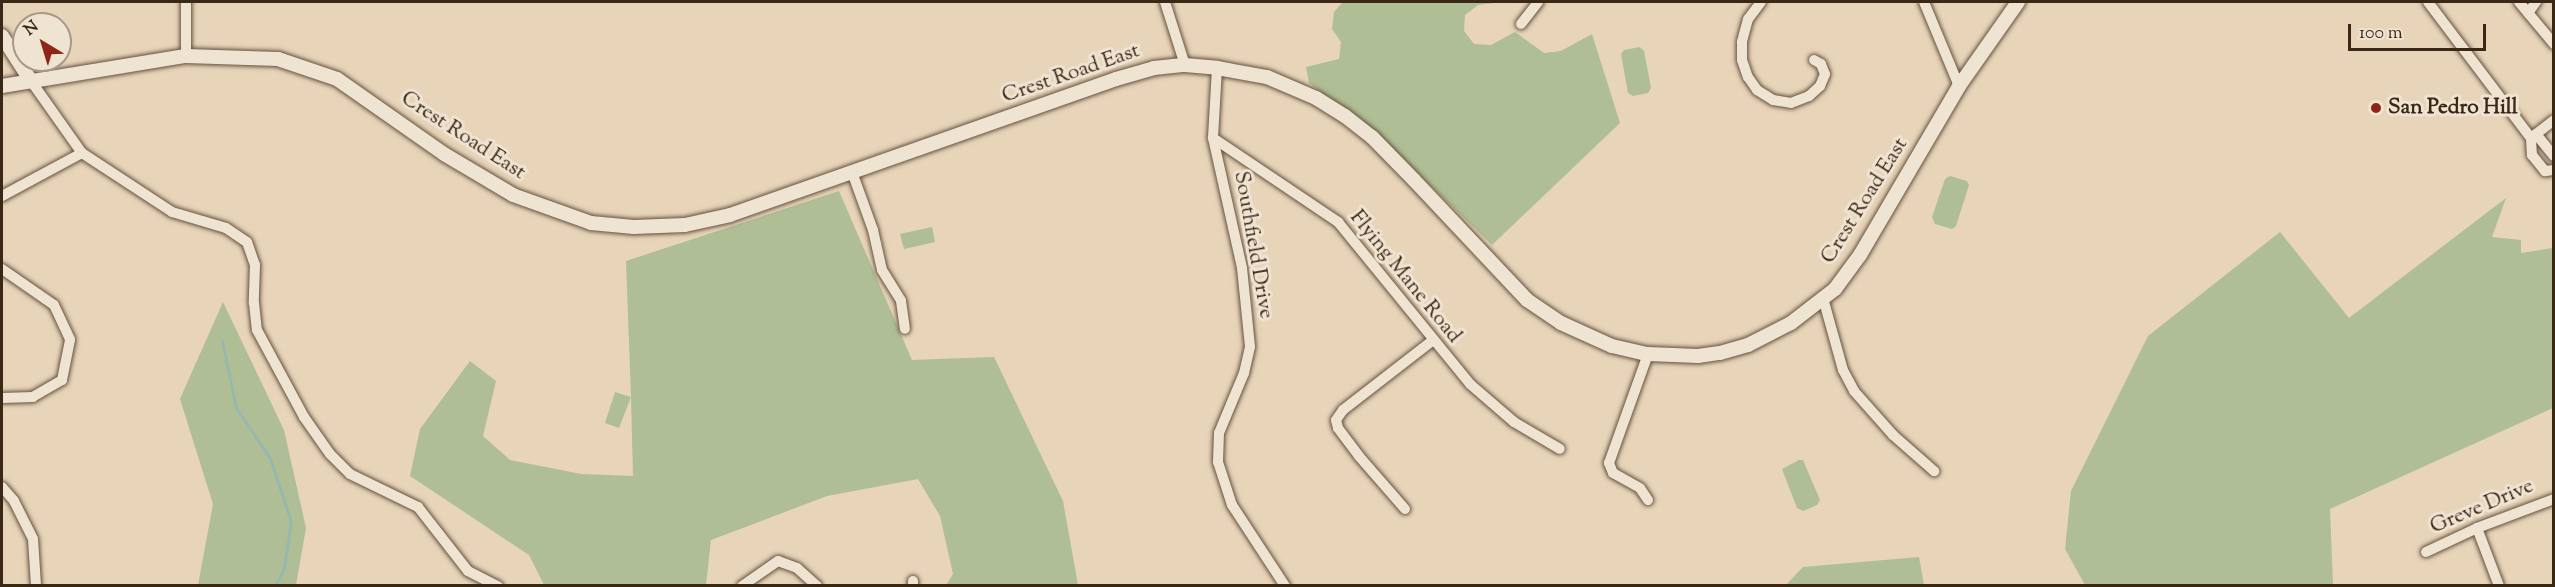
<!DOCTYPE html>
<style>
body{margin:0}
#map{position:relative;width:2555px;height:587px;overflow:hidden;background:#e7d4b9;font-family:"Sorts Mill Goudy",serif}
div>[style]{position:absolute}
.green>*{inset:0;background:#afbe94}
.stream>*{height:3px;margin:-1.5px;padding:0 1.5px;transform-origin:1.5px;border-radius:1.5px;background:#97b8af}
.roads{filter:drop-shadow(0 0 2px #65523f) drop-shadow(0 0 2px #65523f)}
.minor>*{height:10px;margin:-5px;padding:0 5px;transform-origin:5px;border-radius:5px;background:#efe3d2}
.tertiary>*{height:14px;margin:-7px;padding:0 7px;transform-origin:7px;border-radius:7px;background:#efe3d2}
.dots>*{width:16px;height:16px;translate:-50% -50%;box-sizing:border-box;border:3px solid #efe3d2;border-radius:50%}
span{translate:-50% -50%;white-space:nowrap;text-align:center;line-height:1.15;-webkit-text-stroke:6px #efe3d2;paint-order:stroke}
.street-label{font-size:21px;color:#3a2716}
.poi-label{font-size:21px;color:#3a2716;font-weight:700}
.left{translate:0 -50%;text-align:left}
.frame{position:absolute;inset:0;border:3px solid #3a2716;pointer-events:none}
.north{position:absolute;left:12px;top:12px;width:60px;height:60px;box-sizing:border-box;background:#efe3d2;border:2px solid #a79887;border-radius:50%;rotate:322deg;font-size:16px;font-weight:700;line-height:24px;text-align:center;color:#3a2716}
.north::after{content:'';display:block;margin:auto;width:21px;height:27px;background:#8f2418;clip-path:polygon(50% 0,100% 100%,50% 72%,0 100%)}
.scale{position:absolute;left:2348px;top:24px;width:138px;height:27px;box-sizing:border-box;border:3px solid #3a2716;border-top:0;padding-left:8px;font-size:18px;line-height:21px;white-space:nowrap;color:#3a2716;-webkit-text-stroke:4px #efe3d2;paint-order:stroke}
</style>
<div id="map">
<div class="green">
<div style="clip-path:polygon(1343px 2px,1502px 2px,1478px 5px,1465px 15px,1464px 31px,1474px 44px,1491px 45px,1515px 32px,1544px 53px,1561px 51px,1592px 34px,1620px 123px,1492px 245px,1375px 132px,1309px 83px,1306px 67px,1339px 59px,1341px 42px,1332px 29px,1334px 12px)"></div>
<div style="clip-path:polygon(1640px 47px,1644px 51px,1651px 88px,1648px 93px,1633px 96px,1628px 93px,1621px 54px,1624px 50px)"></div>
<div style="clip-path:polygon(1950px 176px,1967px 181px,1969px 185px,1956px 226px,1952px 229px,1935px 224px,1932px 217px,1945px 179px)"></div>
<div style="clip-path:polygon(839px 191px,912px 360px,994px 357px,1063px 501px,1078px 585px,946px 585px,953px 574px,940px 516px,918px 479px,827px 496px,711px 540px,706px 585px,544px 585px,529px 555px,410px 476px,420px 429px,470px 361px,496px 381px,483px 436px,510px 460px,581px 474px,633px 476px,631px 397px,619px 428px,605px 423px,615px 392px,631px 397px,626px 261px)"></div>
<div style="clip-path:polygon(2506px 198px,2492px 237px,2521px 240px,2521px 253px,2553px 248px,2553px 408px,2330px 509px,2333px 585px,2085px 585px,2065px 549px,2071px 491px,2148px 336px,2280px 232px,2349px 318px)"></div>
<div style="clip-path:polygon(932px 227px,935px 242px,904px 249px,900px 234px)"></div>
<div style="clip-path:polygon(223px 302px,284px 430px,306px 528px,296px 585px,198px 585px,213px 504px,180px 399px)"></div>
<div style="clip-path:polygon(1799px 460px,1803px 460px,1820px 500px,1817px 505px,1803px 511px,1797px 508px,1782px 469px)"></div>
<div style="clip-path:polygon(1919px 557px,1924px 585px,1786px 585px,1803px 567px)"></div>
</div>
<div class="stream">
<div style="left:222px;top:341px;width:68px;rotate:78.2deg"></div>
<div style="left:236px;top:408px;width:60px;rotate:55.8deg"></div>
<div style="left:270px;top:458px;width:66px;rotate:71.6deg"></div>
<div style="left:291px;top:521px;width:48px;rotate:98.5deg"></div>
<div style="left:284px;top:568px;width:20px;rotate:117deg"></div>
</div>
<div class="roads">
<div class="minor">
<div style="left:186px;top:2px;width:54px;rotate:90deg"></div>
<div style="left:1165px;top:2px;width:66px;rotate:72.4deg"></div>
<div style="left:1761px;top:2px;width:21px;rotate:127deg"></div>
<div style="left:1748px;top:19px;width:24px;rotate:105deg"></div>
<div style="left:1742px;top:42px;width:18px;rotate:90deg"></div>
<div style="left:1742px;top:60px;width:18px;rotate:71deg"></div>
<div style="left:1748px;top:77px;width:16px;rotate:55deg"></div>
<div style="left:1757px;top:90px;width:19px;rotate:32deg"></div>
<div style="left:1773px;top:100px;width:18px;rotate:9deg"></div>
<div style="left:1791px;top:103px;width:19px;rotate:-21deg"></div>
<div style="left:1809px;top:96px;width:15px;rotate:-42deg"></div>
<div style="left:1820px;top:86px;width:13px;rotate:-67deg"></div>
<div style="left:1825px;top:74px;width:11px;rotate:-112deg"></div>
<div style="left:1821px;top:64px;width:8px;rotate:-150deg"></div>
<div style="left:1924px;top:2px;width:91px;rotate:67.4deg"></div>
<div style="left:2428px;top:2px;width:171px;rotate:52.9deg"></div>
<div style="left:2519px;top:2px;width:55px;rotate:50.2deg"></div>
<div style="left:2528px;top:13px;width:14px;rotate:-54deg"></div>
<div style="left:1521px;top:24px;width:28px;rotate:-52deg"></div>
<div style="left:1217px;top:68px;width:70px;rotate:93.3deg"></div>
<div style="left:1213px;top:138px;width:133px;rotate:77.4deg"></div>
<div style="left:1242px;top:268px;width:79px;rotate:84.2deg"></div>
<div style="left:1250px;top:347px;width:27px;rotate:103deg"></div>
<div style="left:1244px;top:373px;width:65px;rotate:112.6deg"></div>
<div style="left:1219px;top:433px;width:29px;rotate:92deg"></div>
<div style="left:1218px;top:462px;width:45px;rotate:72deg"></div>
<div style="left:1232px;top:505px;width:97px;rotate:56.8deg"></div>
<div style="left:31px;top:81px;width:88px;rotate:54.7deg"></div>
<div style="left:82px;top:153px;width:108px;rotate:33.2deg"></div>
<div style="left:172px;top:212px;width:56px;rotate:16.5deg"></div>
<div style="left:226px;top:228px;width:25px;rotate:34deg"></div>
<div style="left:247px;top:242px;width:24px;rotate:71deg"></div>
<div style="left:255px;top:265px;width:38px;rotate:92deg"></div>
<div style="left:254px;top:303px;width:27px;rotate:84deg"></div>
<div style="left:257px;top:330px;width:99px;rotate:61.6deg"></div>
<div style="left:304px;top:417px;width:45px;rotate:54.9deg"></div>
<div style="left:330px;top:454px;width:28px;rotate:45deg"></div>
<div style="left:350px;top:474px;width:76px;rotate:25.9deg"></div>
<div style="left:418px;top:507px;width:81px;rotate:52deg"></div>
<div style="left:468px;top:571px;width:34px;rotate:27deg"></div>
<div style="left:2536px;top:134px;width:28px;rotate:51deg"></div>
<div style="left:1213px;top:138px;width:151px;rotate:33.9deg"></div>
<div style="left:1338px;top:222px;width:209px;rotate:50.8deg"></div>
<div style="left:1470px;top:384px;width:58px;rotate:40.8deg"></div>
<div style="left:1514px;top:422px;width:53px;rotate:30.4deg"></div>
<div style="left:2531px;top:138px;width:17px;rotate:87deg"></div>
<div style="left:2532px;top:155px;width:21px;rotate:51deg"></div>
<div style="left:2545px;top:171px;width:9px;rotate:-6deg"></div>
<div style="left:2531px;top:138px;width:29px;rotate:-38deg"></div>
<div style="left:852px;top:172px;width:62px;rotate:70.1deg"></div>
<div style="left:873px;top:230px;width:41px;rotate:77.3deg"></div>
<div style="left:882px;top:270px;width:36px;rotate:58deg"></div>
<div style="left:901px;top:301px;width:28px;rotate:82deg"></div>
<div style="left:2px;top:196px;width:91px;rotate:-28.3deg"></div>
<div style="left:2px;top:269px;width:63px;rotate:34.7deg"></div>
<div style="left:54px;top:305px;width:38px;rotate:65deg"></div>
<div style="left:70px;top:340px;width:41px;rotate:101.3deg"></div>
<div style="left:62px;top:380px;width:34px;rotate:150deg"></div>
<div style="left:33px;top:397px;width:31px;rotate:178deg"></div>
<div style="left:1823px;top:298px;width:75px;rotate:74.5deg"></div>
<div style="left:1843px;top:370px;width:24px;rotate:62deg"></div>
<div style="left:1854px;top:391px;width:59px;rotate:48.4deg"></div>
<div style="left:1893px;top:435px;width:55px;rotate:41.3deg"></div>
<div style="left:2px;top:487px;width:18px;rotate:49deg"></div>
<div style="left:14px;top:501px;width:42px;rotate:63.4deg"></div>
<div style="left:33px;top:539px;width:47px;rotate:86.3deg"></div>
<div style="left:1648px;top:500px;width:14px;rotate:-124deg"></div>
<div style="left:1640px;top:488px;width:31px;rotate:-151deg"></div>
<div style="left:1613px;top:473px;width:11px;rotate:-112deg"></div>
<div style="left:1609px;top:463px;width:116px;rotate:-70.3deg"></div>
<div style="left:1405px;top:509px;width:70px;rotate:-131deg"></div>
<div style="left:1359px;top:456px;width:35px;rotate:-127deg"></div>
<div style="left:1338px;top:428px;width:8px;rotate:-104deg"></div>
<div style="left:1336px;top:420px;width:12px;rotate:-55deg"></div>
<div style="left:1343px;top:410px;width:113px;rotate:-37.8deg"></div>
<div style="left:2477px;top:528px;width:62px;rotate:69.2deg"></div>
<div style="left:2426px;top:552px;width:56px;rotate:-25.2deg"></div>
<div style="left:2477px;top:528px;width:82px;rotate:-20.6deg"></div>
<div style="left:913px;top:581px;width:5px;rotate:90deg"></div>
<div style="left:742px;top:586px;width:44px;rotate:-34.8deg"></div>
<div style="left:778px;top:561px;width:20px;rotate:20deg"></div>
<div style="left:797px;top:568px;width:27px;rotate:42deg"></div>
</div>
<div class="tertiary">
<div style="left:2px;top:36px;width:54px;rotate:57.2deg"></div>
<div style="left:2px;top:86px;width:186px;rotate:-9.3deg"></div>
<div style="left:186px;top:56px;width:92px;rotate:1.9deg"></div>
<div style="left:278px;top:59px;width:62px;rotate:18.7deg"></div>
<div style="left:337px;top:79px;width:131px;rotate:35deg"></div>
<div style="left:444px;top:154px;width:80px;rotate:30.7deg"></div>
<div style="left:513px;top:195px;width:83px;rotate:19.7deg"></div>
<div style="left:591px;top:223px;width:43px;rotate:5.3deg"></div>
<div style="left:634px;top:227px;width:51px;rotate:-2.2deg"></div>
<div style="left:685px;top:225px;width:46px;rotate:-12.5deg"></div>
<div style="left:730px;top:215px;width:409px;rotate:-19.4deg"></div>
<div style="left:1116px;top:79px;width:40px;rotate:-16deg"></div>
<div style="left:1154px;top:68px;width:31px;rotate:-6deg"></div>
<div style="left:1185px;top:65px;width:32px;rotate:5deg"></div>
<div style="left:1217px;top:68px;width:51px;rotate:10.2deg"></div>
<div style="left:1267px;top:77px;width:53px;rotate:23.2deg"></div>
<div style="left:1316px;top:98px;width:34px;rotate:32deg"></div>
<div style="left:1345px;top:116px;width:34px;rotate:38deg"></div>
<div style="left:1372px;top:137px;width:60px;rotate:45.7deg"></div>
<div style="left:1414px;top:180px;width:165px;rotate:46.7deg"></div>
<div style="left:1527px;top:300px;width:41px;rotate:34.1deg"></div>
<div style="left:1561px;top:323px;width:56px;rotate:24.3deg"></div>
<div style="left:1612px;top:346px;width:37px;rotate:13deg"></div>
<div style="left:1648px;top:354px;width:50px;rotate:2.3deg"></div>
<div style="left:1698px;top:356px;width:22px;rotate:-8deg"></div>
<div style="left:1720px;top:353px;width:29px;rotate:-16deg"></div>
<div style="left:1748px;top:345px;width:48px;rotate:-27.1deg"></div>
<div style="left:1791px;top:323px;width:56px;rotate:-37.7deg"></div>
<div style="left:1835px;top:289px;width:42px;rotate:-53.7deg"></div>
<div style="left:1860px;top:255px;width:196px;rotate:-59.6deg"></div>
<div style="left:1959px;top:86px;width:103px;rotate:-54.9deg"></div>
</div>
</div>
<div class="dots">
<div style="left:2376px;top:108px;background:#8f2418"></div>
</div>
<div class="street-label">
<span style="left:1071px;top:74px;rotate:-19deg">Crest Road East</span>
<span style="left:463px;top:136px;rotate:33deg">Crest Road East</span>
<span style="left:1865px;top:201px;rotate:-58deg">Crest Road East</span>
<span style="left:1253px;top:245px;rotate:80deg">Southfield Drive</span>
<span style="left:1405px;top:277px;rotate:51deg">Flying Mane Road</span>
<span style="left:2482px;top:507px;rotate:-23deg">Greve Drive</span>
</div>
<div class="poi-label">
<span class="left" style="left:2388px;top:108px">San Pedro Hill</span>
</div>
<div class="frame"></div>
<div class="north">N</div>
<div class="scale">100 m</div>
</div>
